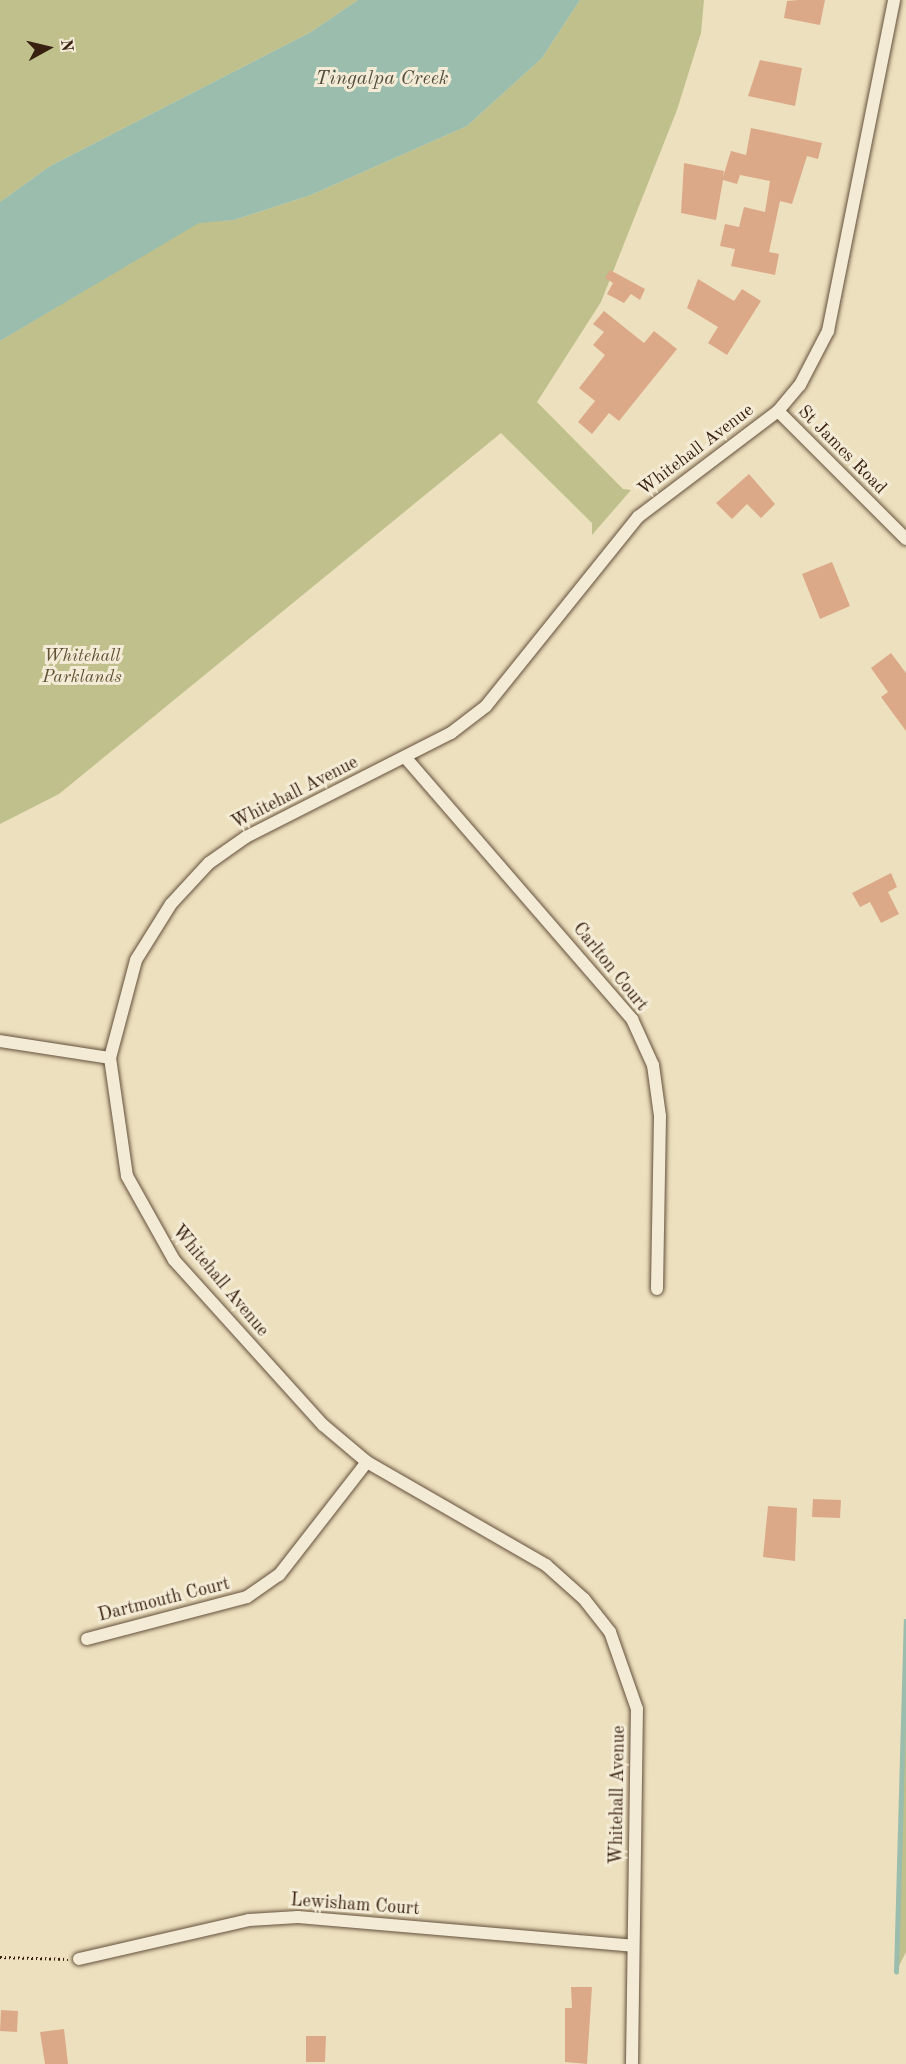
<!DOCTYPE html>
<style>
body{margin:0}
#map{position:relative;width:906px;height:2064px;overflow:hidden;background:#ede0be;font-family:"Old Standard TT",serif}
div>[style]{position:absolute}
.green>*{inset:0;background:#bfc08c}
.water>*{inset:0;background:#9abdad}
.stream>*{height:4.5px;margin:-2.25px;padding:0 2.25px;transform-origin:2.25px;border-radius:2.25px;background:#9abdad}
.building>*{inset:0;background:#dca988}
.path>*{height:3px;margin-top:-1.5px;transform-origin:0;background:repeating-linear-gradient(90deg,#382010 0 1.5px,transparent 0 4.5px)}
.roads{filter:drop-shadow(0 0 2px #65503c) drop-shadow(0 0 2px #65503c)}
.minor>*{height:12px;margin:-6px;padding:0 6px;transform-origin:6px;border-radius:6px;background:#f3ebd5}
span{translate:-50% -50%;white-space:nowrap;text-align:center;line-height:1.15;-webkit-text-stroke:6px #f3ebd5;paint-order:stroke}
.street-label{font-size:18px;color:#382010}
.park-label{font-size:18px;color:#605035;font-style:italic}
.water-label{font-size:20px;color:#554f3f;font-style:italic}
.north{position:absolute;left:18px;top:18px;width:60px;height:60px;-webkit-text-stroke:4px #f3ebd5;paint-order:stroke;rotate:82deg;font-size:16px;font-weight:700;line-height:24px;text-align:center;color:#382010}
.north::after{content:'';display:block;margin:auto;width:21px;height:27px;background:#382010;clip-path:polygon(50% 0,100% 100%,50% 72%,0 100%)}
</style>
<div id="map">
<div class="green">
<div style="clip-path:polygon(0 0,358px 0,311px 32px,50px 166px,0 202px)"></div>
<div style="clip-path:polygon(580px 0,704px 0,701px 33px,677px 110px,601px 302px,537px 402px,623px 489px,631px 490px,592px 535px,592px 523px,501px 433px,59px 794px,0 824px,0 341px,199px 222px,234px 220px,311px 195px,467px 126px,542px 58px)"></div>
<div style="clip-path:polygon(906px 1621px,906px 1952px,896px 1972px)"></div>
</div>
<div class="water">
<div style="clip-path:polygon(358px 0,580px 0,542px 58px,467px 126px,311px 195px,234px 220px,199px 223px,0 341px,0 202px,50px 166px,311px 32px)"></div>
</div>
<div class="stream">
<div style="left:896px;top:1972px;width:351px;rotate:-88.4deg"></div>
</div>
<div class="building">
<div style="clip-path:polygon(798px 0,825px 0,820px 25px,784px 18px,787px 1px)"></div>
<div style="clip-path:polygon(760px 60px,802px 68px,795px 106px,748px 96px)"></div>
<div style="clip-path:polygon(751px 128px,822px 143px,818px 159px,807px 156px,792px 204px,780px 201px,769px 252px,779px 254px,775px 275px,731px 266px,735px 249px,720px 246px,725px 224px,739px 227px,744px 207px,765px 212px,770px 181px,740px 175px,737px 184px,723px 180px,716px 220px,681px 213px,684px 163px,724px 171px,723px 177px,731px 151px,746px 155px)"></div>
<div style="clip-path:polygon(610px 270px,645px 289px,640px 300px,631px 294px,624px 303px,607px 294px,613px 283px,605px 278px)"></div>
<div style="clip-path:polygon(698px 279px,734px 301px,742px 289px,761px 301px,727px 355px,708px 343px,718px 327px,687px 308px)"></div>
<div style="clip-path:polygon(604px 311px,644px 343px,654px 331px,677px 349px,619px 421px,609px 413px,592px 434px,578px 422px,595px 401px,579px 388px,605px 355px,593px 345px,604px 332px,593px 324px)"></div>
<div style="clip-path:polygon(749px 474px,775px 504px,761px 518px,747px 504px,732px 519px,716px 503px)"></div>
<div style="clip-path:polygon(832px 562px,850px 606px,820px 619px,802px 574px)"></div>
<div style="clip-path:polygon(891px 653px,906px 673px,906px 731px,881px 697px,888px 692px,871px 668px)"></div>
<div style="clip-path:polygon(891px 873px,897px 887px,888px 892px,899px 914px,881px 923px,870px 902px,860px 907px,852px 893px)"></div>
<div style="clip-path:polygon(813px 1499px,841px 1500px,840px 1518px,812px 1517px)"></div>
<div style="clip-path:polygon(768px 1506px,797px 1508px,795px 1561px,763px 1557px)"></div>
<div style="clip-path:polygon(571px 1987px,592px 1987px,587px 2064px,565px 2062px,565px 2008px,572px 2008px)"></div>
<div style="clip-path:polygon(1px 2010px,18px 2011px,17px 2032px,0 2031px)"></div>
<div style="clip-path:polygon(64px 2029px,68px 2064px,45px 2064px,40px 2032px)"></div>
<div style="clip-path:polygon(306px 2036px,326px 2036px,325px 2062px,306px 2062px)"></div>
</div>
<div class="path">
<div style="left:0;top:1957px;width:68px;rotate:1.7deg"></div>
</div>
<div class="roads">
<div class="minor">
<div style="left:778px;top:411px;width:181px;rotate:45deg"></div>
<div style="left:405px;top:757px;width:347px;rotate:49.1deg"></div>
<div style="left:632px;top:1019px;width:51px;rotate:65.5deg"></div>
<div style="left:653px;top:1065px;width:51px;rotate:82.2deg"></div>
<div style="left:660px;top:1116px;width:173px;rotate:91deg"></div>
<div style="left:0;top:1041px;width:111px;rotate:8.8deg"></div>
<div style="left:87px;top:1639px;width:165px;rotate:-14.7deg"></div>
<div style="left:247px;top:1597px;width:39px;rotate:-35deg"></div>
<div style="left:279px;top:1575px;width:143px;rotate:-52.1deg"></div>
<div style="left:79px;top:1959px;width:174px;rotate:-12.9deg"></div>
<div style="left:249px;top:1920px;width:49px;rotate:-3.5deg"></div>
<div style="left:298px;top:1917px;width:336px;rotate:4.9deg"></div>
<div style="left:632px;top:2064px;width:355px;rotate:-89.2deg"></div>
<div style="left:637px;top:1709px;width:82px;rotate:-109.3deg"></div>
<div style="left:610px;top:1632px;width:42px;rotate:-128.2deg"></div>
<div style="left:584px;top:1599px;width:51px;rotate:-138.2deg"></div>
<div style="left:546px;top:1565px;width:207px;rotate:-150.1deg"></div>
<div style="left:367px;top:1462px;width:57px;rotate:-139.9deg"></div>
<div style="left:323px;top:1425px;width:222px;rotate:-132.1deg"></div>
<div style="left:174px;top:1260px;width:96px;rotate:-119.2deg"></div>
<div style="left:127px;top:1176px;width:119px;rotate:-98.2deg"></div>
<div style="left:110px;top:1058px;width:101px;rotate:-75.1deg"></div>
<div style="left:136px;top:960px;width:66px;rotate:-58deg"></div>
<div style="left:171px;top:904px;width:56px;rotate:-47.2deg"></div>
<div style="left:209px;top:863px;width:45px;rotate:-35.1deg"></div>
<div style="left:246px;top:837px;width:230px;rotate:-26.9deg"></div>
<div style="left:451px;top:733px;width:44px;rotate:-37.6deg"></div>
<div style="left:486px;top:706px;width:243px;rotate:-51.2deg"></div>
<div style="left:638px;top:517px;width:176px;rotate:-37.1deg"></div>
<div style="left:778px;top:411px;width:34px;rotate:-50deg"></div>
<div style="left:800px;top:385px;width:61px;rotate:-62.6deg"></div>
<div style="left:828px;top:331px;width:338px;rotate:-78.7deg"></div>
</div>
</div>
<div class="street-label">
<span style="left:696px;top:450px;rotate:-37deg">Whitehall Avenue</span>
<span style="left:842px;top:450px;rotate:45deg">St James Road</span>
<span style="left:295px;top:793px;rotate:-27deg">Whitehall Avenue</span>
<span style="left:610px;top:967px;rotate:51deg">Carlton Court</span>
<span style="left:220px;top:1281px;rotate:50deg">Whitehall Avenue</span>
<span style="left:164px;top:1600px;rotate:-14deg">Dartmouth Court</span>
<span style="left:618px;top:1795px;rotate:-89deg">Whitehall Avenue</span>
<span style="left:355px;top:1905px;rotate:4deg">Lewisham Court</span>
</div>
<div class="park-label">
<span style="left:82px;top:667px">Whitehall<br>Parklands</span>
</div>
<div class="water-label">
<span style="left:382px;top:79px">Tingalpa Creek</span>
</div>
<div class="north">N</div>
</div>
